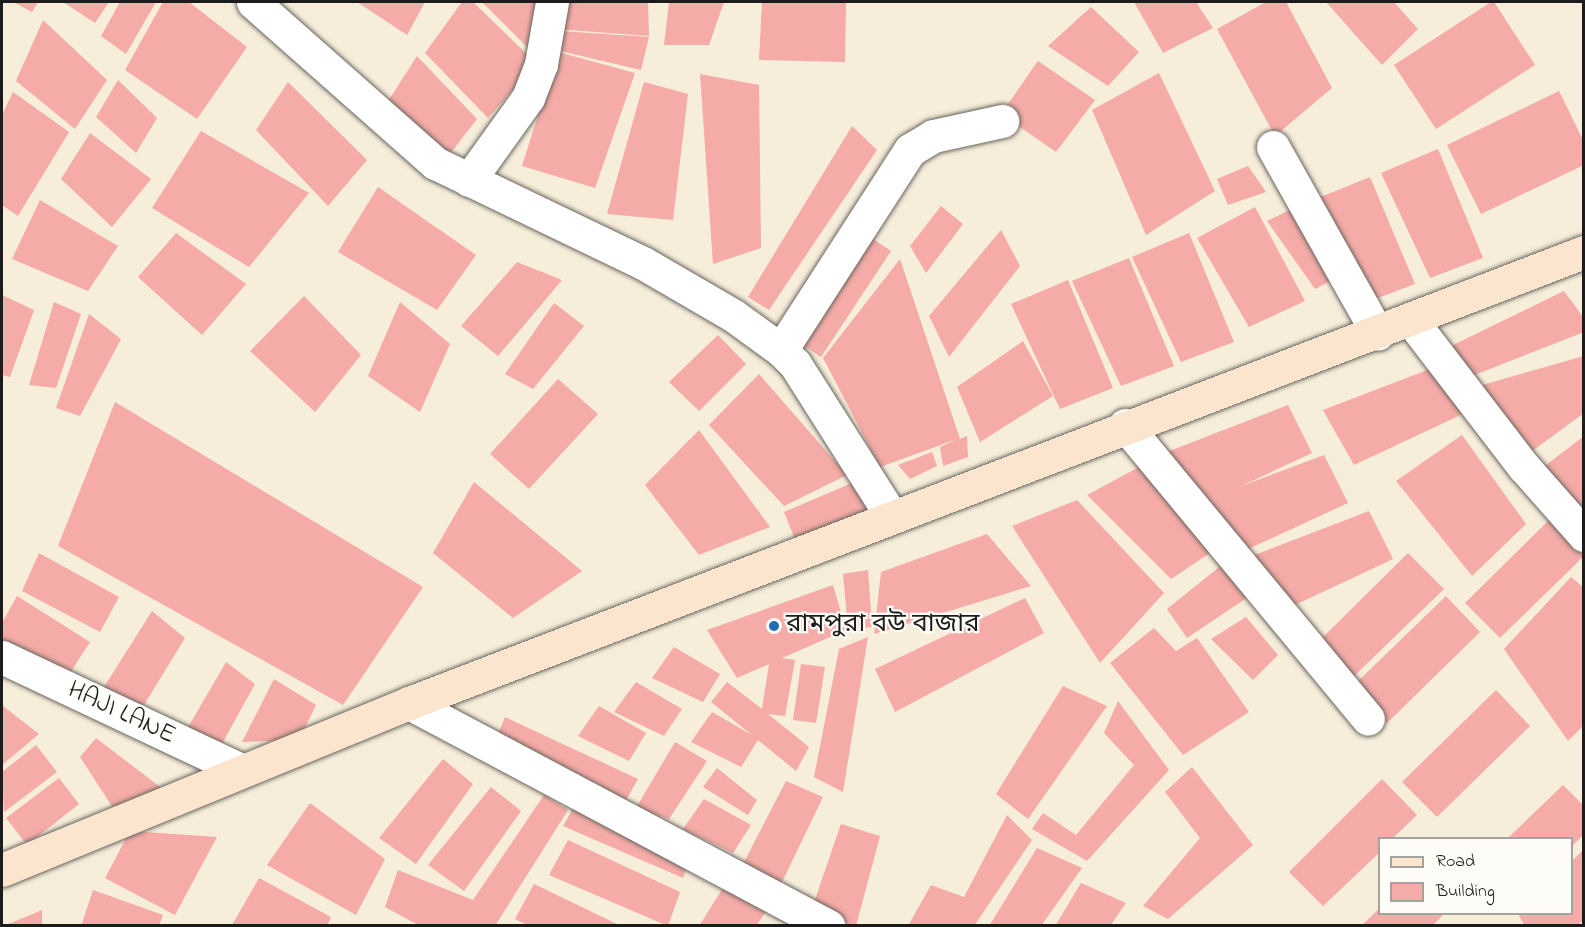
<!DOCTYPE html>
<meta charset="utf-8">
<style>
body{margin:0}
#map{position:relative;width:1585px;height:927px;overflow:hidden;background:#f6edda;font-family:"Indie Flower","Noto Sans Bengali",sans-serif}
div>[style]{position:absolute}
.building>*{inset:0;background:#f5aba7}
.roads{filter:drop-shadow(0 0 2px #68655e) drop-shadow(0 0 2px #68655e)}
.street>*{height:33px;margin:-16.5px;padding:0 16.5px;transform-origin:16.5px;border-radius:16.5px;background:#fff}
.secondary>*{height:33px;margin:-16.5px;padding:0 16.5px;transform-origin:16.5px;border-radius:16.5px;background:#fce5cf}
.dots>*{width:16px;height:16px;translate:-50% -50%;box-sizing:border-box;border:3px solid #fdfcf7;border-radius:50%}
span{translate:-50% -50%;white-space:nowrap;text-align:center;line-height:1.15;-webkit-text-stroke:4.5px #fdfcf7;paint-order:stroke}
.poi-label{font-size:26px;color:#1c1c1c}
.left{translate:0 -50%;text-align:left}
.street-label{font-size:26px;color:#1c1c1c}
.frame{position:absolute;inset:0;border:3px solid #1c1c1c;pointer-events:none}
.legend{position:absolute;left:1378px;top:837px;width:195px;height:78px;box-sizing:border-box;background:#fdfcf7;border:2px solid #a3a29f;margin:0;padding:8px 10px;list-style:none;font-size:18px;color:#1c1c1c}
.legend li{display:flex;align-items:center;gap:12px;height:30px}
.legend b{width:30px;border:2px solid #a3a29f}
</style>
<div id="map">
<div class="building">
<div style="clip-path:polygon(13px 2px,38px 2px,32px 12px)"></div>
<div style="clip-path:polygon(63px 2px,109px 2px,95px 23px)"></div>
<div style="clip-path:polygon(120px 2px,156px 2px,126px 54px,101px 36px)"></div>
<div style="clip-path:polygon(163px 2px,189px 2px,247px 47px,197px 119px,125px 70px)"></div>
<div style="clip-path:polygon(357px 2px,425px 2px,407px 35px)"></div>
<div style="clip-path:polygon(462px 2px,473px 2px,536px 63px,488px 118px,425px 53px)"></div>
<div style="clip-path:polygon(482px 2px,537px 2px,529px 49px)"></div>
<div style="clip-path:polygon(559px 2px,648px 2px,649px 36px,555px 29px)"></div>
<div style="clip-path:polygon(669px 2px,724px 2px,709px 45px,664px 45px)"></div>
<div style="clip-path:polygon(762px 2px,846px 2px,845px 62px,759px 60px)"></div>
<div style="clip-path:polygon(1134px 2px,1196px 2px,1213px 28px,1163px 53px)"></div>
<div style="clip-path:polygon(1266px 2px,1286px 2px,1332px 88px,1275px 136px,1217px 29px)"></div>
<div style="clip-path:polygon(1326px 2px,1394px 2px,1418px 29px,1382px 65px)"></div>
<div style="clip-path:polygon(1491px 2px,1494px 2px,1535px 65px,1436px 129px,1394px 65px)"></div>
<div style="clip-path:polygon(1091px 7px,1139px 52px,1108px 86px,1048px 46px)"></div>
<div style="clip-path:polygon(43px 20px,107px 80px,75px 129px,16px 81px)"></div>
<div style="clip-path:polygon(560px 31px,649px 37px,641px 70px,556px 50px)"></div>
<div style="clip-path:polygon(558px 52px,635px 73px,595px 188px,522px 166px)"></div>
<div style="clip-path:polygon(417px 56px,477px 119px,446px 159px,385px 106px)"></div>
<div style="clip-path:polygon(1038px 61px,1095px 100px,1056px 152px,1001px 114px)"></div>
<div style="clip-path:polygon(1159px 73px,1215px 191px,1146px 235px,1092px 110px)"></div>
<div style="clip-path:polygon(700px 74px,759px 85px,761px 248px,713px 264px)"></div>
<div style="clip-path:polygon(118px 80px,157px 118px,136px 153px,96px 117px)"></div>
<div style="clip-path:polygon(288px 82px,367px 160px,328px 206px,256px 130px)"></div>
<div style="clip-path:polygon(644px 82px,688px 94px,673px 220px,607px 214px)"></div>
<div style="clip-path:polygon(1559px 91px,1584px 142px,1584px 165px,1481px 214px,1447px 145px)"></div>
<div style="clip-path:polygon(13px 92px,69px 132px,18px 216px,2px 205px,2px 115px)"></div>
<div style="clip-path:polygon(852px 126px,877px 150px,769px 310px,748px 297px)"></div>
<div style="clip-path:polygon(201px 131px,309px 193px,249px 267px,152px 208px)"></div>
<div style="clip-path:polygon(90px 133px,151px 179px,112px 227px,61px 179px)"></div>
<div style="clip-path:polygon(1438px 149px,1483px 258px,1430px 278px,1381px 173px)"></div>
<div style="clip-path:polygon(1248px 166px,1266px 192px,1228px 205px,1217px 179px)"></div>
<div style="clip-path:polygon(1370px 177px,1415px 284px,1362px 304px,1313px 200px)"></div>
<div style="clip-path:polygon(378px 187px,476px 255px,437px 310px,338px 252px)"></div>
<div style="clip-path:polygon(40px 200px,118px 246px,88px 291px,12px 259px)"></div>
<div style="clip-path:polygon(941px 206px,963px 224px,926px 273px,910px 246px)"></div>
<div style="clip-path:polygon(1255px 207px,1305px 301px,1249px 327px,1197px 238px)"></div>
<div style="clip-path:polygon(1294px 208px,1338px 277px,1315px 289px,1267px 221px)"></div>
<div style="clip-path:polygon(1001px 230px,1020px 266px,949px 357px,929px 316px)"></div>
<div style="clip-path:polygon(861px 231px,891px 251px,821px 357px,791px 337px)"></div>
<div style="clip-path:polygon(176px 233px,246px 284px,202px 335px,138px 277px)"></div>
<div style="clip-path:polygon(1189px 233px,1234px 342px,1181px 362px,1132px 257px)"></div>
<div style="clip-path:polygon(1129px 258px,1174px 366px,1121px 386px,1072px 281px)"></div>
<div style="clip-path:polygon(900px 259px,960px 439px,967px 436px,968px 457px,943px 466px,940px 447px,957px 439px,880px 467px,823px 358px)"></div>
<div style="clip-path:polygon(517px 262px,562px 280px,498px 356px,461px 326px)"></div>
<div style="clip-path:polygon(1068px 280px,1113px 388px,1060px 409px,1011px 304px)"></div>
<div style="clip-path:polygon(1564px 291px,1584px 318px,1584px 332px,1472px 376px,1449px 347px)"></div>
<div style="clip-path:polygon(2px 295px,34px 310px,10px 377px,2px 375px)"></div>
<div style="clip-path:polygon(304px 296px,361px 355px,315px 412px,250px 351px)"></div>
<div style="clip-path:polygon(54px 302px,81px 314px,56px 388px,29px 385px)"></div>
<div style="clip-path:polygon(400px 302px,450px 344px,420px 412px,368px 376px)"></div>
<div style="clip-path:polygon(554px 303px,584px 326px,533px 389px,505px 374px)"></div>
<div style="clip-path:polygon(89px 314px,121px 339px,80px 416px,56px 408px)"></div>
<div style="clip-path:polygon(718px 335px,746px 364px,699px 411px,669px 382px)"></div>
<div style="clip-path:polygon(1023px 341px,1053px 396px,980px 442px,957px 387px)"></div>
<div style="clip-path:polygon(1584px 356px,1584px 413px,1524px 457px,1475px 387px)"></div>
<div style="clip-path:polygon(1443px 364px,1467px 412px,1354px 465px,1323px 410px)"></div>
<div style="clip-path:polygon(759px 374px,847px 475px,784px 506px,709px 425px)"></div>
<div style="clip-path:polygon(558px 379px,598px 414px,529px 489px,490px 454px)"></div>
<div style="clip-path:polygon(115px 402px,423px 587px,343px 705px,58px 546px)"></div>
<div style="clip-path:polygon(1288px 405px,1312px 453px,1239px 487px,1324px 455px,1348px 503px,1235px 555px,1167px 452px)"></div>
<div style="clip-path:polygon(699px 430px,770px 527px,699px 555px,645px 485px)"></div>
<div style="clip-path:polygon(1462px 435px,1526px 524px,1472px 576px,1396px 481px)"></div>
<div style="clip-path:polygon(1584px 436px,1584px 519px,1537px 472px)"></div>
<div style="clip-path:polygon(932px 452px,937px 466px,910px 479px,898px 465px)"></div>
<div style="clip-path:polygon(1141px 466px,1210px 553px,1171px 579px,1087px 495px)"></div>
<div style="clip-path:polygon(474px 482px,582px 571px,513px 618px,433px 553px)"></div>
<div style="clip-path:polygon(852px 483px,878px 513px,798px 547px,784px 512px)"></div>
<div style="clip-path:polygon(1077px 500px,1164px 593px,1100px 663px,1012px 526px)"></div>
<div style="clip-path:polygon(1369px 511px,1393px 559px,1280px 612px,1249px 557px)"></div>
<div style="clip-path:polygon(1558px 511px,1584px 537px,1584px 556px,1500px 638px,1465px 603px)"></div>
<div style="clip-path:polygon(987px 534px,1031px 586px,874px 634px,881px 572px)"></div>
<div style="clip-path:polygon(39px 553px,119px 597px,100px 632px,22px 591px)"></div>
<div style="clip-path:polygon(1408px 553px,1444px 589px,1350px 680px,1315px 645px)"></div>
<div style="clip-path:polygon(1223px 564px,1251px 595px,1187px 638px,1167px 609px)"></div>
<div style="clip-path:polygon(868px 570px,872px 627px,848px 630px,843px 574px)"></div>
<div style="clip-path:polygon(1571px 577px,1584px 588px,1584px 725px,1568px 741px,1504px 649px)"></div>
<div style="clip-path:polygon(833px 585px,846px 630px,782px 658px,795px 660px,785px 716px,768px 714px,809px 747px,796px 771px,758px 740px,741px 767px,691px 742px,712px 712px,752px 735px,711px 702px,727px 682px,762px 709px,769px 664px,737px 678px,707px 630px)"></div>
<div style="clip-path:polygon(17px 596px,90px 642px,65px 681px,2px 641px,2px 623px)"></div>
<div style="clip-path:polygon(1446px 596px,1480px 632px,1387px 723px,1352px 687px)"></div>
<div style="clip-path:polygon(1025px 598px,1044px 633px,895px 712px,875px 669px)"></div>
<div style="clip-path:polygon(152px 611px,185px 638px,136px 718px,99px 695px)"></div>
<div style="clip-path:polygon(1246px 617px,1278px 655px,1253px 680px,1211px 639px)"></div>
<div style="clip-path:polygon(1154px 628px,1176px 651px,1197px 638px,1249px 712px,1183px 755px,1110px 663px)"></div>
<div style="clip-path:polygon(868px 637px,843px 792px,814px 777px,839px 649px)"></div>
<div style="clip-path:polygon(674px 647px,720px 674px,703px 702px,652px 678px)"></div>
<div style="clip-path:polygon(226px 662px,255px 684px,219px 749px,183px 736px)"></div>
<div style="clip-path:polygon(801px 664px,825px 667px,816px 723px,793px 720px)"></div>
<div style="clip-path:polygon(274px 679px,316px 705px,299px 740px,242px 742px)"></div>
<div style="clip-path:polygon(636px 682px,682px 709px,664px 736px,614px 712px)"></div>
<div style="clip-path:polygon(1063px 686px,1107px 706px,1028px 819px,996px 794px)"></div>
<div style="clip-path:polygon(1496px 690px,1530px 726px,1437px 817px,1402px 782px)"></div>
<div style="clip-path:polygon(1118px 701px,1169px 770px,1087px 861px,1032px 829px,1043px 813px,1076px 835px,1134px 765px,1104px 733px)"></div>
<div style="clip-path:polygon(3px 706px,39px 734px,2px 765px,2px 708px)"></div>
<div style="clip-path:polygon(599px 706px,646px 733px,629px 761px,578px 736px)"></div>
<div style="clip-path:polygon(505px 717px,638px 779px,625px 802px,493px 746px)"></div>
<div style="clip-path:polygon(96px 738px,168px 793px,115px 811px,80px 757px)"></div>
<div style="clip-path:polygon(675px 742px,707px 761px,669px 819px,636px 808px)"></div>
<div style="clip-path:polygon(36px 745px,57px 772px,4px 812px,2px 772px)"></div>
<div style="clip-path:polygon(443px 759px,473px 784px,416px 864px,379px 838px)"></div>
<div style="clip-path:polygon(1192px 767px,1253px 845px,1168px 919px,1143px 906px,1200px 838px,1165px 792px)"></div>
<div style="clip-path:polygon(717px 768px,757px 800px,748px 815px,703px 787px)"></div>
<div style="clip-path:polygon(59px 778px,79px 804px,27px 845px,6px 818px)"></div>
<div style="clip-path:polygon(1382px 779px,1417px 815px,1393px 838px,1380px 838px,1380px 852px,1323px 906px,1289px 872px)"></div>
<div style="clip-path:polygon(786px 781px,823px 797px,782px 882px,742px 866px)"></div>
<div style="clip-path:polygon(1563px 785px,1584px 806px,1584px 834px,1572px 846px,1572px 838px,1508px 838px)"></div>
<div style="clip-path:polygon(491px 787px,521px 811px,464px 891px,428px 865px)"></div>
<div style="clip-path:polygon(584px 790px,695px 844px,683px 878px,563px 826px)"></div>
<div style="clip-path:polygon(544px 795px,568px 810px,495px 926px,420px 926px,385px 907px,398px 870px,473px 900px)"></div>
<div style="clip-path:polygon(704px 799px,751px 825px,733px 853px,683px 829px)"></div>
<div style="clip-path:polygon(310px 803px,385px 859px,356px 915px,267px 865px)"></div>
<div style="clip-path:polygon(1007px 815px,1032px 840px,974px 926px,908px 926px,931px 885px,964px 897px)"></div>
<div style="clip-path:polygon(841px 824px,880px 836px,856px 926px,811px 911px)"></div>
<div style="clip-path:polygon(130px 831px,217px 837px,175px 915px,105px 878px)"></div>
<div style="clip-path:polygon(568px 840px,680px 892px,668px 926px,549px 875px)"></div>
<div style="clip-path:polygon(1037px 848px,1082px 868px,1041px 926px,989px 926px)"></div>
<div style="clip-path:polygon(1584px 849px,1584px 919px,1577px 926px,1525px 926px,1518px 914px,1572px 914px,1572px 861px)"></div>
<div style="clip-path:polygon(259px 878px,331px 917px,327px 926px,232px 925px)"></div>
<div style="clip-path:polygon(728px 880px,769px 907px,756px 926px,699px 926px)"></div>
<div style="clip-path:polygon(1081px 883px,1126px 903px,1110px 926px,1055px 926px)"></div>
<div style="clip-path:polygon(534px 884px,621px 926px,529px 926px,515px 919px)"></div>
<div style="clip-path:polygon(93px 890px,163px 915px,159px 926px,81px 926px)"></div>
<div style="clip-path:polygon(1380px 908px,1380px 914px,1444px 914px,1432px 926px,1361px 926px)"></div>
<div style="clip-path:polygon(42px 910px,42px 925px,6px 925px)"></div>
</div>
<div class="roads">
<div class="street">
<div style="left:253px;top:2px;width:243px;rotate:41.5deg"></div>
<div style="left:435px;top:163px;width:231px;rotate:25.7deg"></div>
<div style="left:643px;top:263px;width:105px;rotate:30.2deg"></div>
<div style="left:734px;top:316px;width:58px;rotate:35.9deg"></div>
<div style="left:781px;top:350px;width:20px;rotate:45deg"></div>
<div style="left:795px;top:364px;width:181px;rotate:57.6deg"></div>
<div style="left:1273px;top:147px;width:214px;rotate:60.7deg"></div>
<div style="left:469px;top:180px;width:101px;rotate:-54.3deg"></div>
<div style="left:528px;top:98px;width:36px;rotate:-69deg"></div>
<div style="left:541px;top:64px;width:63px;rotate:-79.9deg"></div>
<div style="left:1411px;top:320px;width:185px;rotate:52.5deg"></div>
<div style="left:1524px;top:467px;width:91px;rotate:48.6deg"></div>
<div style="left:781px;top:350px;width:238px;rotate:-57.2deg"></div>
<div style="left:910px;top:150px;width:27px;rotate:-31deg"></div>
<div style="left:933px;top:136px;width:71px;rotate:-12.3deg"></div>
<div style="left:1125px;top:425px;width:381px;rotate:50.4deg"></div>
<div style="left:2px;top:657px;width:264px;rotate:25.3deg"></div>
<div style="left:409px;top:703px;width:475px;rotate:28deg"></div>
</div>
<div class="secondary">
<div style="left:2px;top:870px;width:440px;rotate:-22.3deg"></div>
<div style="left:409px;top:703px;width:1259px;rotate:-21deg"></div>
</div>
</div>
<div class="dots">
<div style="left:774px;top:626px;background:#1f6fb2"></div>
</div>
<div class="poi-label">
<span class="left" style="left:786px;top:626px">রামপুরা বউ বাজার</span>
</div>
<div class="street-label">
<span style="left:121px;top:714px;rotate:25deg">HAJI LANE</span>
</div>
<div class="frame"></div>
<ul class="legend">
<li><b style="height:8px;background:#fce5cf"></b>Road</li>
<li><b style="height:16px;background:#f5aba7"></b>Building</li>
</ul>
</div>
